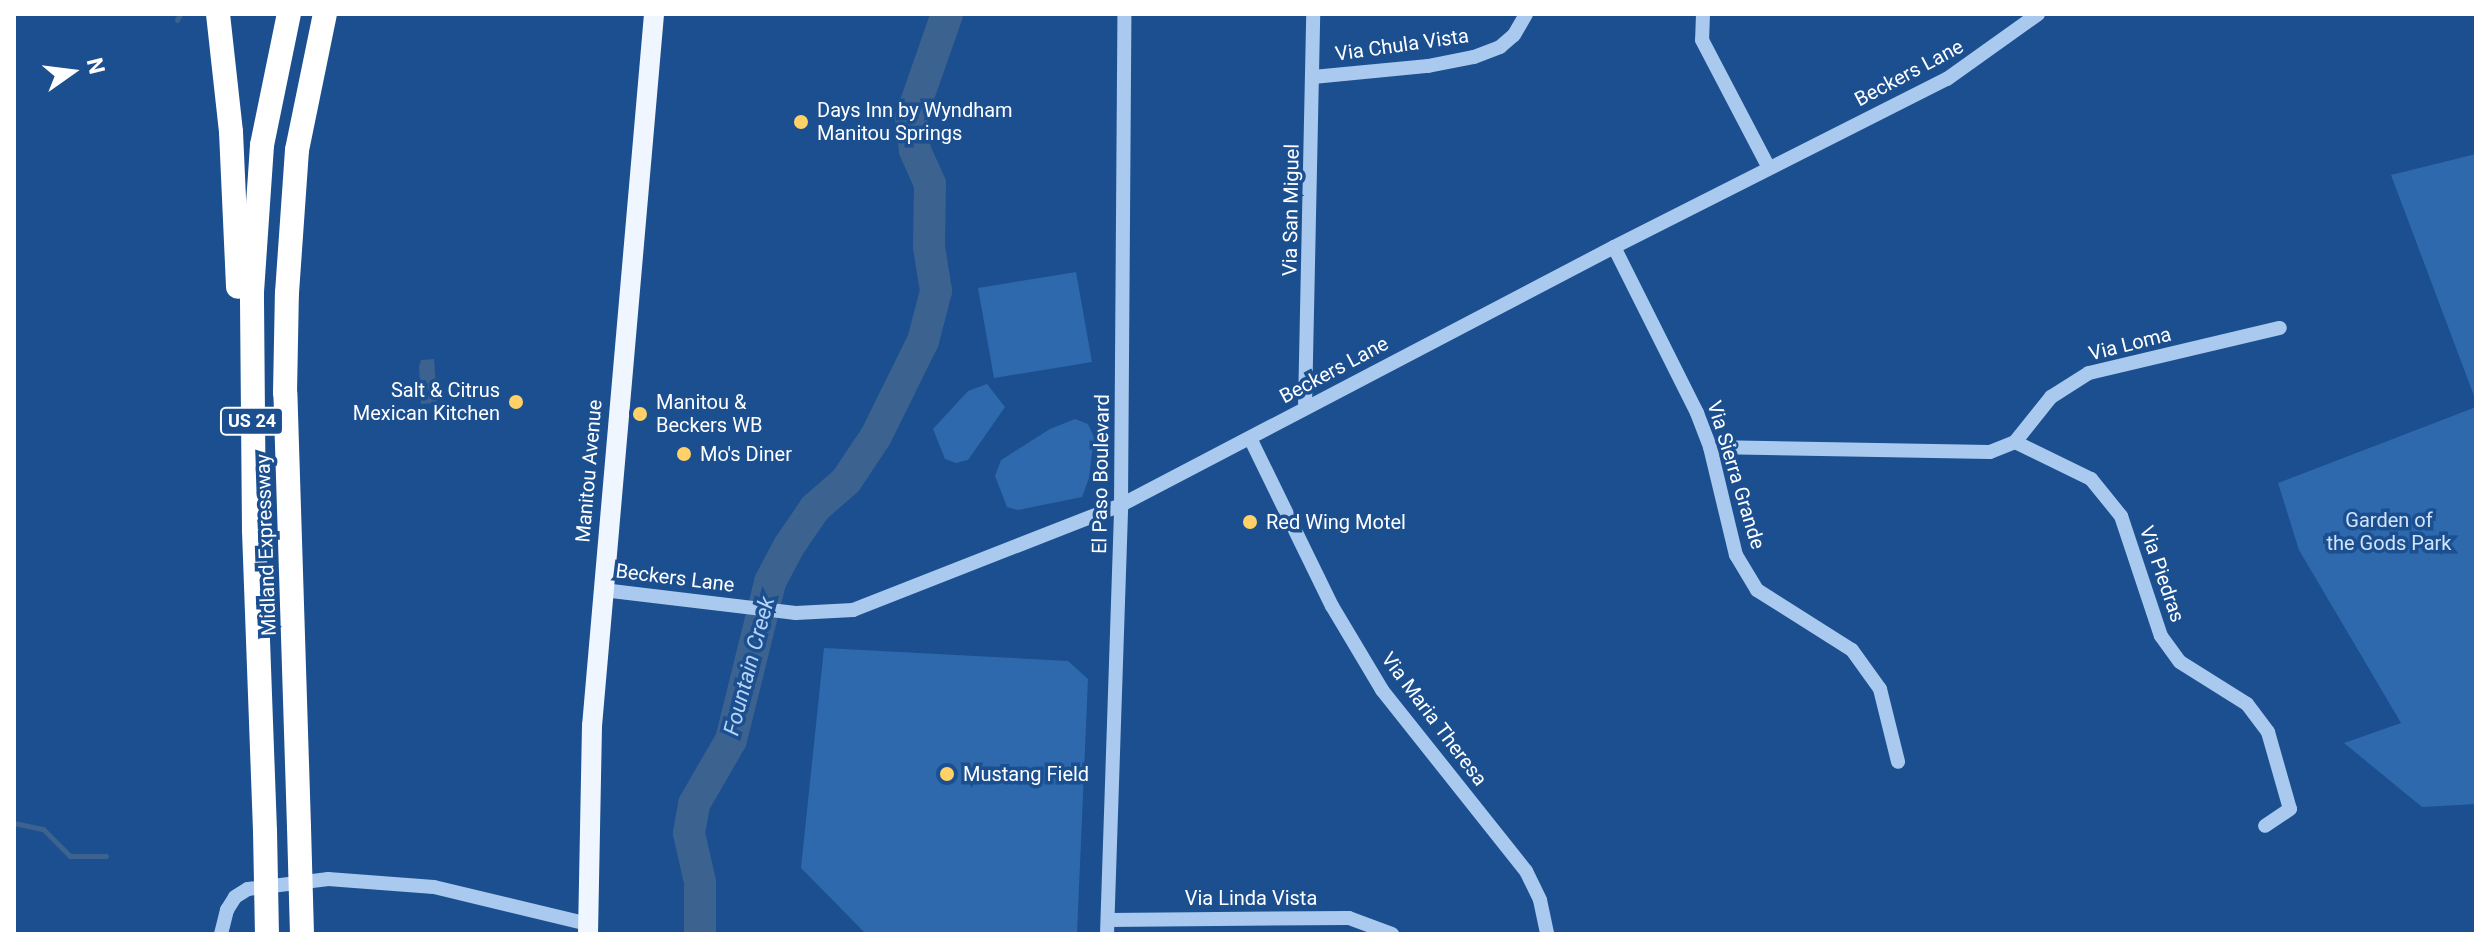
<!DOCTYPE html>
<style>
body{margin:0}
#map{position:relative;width:2490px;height:948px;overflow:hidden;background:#1b4f8f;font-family:Roboto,sans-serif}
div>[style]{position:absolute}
.green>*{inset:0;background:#2e69ad}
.water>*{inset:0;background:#3c6290}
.stream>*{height:5px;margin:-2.5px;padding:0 2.5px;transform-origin:2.5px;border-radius:2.5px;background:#3c6290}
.river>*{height:32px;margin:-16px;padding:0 16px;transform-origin:16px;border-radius:16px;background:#3c6290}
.minor>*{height:14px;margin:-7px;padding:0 7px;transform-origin:7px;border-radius:7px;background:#a9c9ee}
.major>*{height:20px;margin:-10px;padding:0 10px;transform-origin:10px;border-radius:10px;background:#f0f6ff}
.highway>*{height:24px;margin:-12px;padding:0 12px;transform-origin:12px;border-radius:12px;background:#fff}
.highway-bridge>*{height:24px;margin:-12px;padding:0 12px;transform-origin:12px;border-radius:12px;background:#fff}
.dots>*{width:22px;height:22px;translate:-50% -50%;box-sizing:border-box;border:4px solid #1b4f8f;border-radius:50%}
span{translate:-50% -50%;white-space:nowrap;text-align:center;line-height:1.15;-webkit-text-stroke:7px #1b4f8f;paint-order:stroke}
.shield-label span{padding:2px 6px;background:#1b4f8f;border:2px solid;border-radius:6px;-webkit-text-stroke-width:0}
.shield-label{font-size:18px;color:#fff;font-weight:700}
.street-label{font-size:20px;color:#fff}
.poi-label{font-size:20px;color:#fff}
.left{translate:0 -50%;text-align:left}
.right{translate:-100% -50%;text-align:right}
.park-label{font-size:20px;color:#cfe3fa}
.water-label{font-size:22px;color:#b5d3f5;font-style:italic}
.frame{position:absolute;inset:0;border:16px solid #fff;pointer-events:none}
.north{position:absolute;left:32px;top:32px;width:80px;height:80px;-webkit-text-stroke:6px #1b4f8f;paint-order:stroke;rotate:76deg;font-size:22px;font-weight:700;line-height:32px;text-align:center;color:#fff}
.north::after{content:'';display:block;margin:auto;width:28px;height:36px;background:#fff;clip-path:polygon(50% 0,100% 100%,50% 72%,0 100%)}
</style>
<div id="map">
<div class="green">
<div style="clip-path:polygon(2476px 154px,2476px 401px,2391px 175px)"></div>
<div style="clip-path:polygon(1076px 272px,1092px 362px,994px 378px,978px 288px)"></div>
<div style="clip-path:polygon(987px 384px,1005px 407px,968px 460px,956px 463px,945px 459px,933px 429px,968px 391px)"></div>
<div style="clip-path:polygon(2476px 407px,2476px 804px,2422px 807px,2344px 743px,2401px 723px,2299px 550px,2278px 483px)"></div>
<div style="clip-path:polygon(1075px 419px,1088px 424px,1094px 437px,1089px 478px,1082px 497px,1018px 510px,1007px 507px,995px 476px,1001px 460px,1050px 429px)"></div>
<div style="clip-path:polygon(824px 648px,1068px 661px,1088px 679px,1077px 934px,866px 934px,801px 868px)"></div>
</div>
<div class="water">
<div style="clip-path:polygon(434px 359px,437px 403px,421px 404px,419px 366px,421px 360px)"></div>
</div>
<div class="stream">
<div style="left:177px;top:20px;width:7px;rotate:-63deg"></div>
<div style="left:14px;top:823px;width:30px;rotate:12deg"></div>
<div style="left:43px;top:829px;width:38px;rotate:45deg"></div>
<div style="left:70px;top:856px;width:36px"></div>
</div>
<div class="river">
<div style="left:700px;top:934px;width:52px;rotate:-90deg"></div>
<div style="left:700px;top:882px;width:50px;rotate:-102.7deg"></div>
<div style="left:689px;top:833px;width:29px;rotate:-80deg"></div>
<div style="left:694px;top:804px;width:74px;rotate:-60deg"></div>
<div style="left:731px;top:740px;width:163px;rotate:-76.1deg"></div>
<div style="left:770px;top:582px;width:41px;rotate:-62.2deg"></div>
<div style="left:789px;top:546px;width:46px;rotate:-55.6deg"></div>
<div style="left:815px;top:508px;width:41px;rotate:-41.1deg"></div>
<div style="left:846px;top:481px;width:54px;rotate:-56.3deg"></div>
<div style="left:876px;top:436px;width:106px;rotate:-63.7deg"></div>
<div style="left:923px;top:341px;width:52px;rotate:-75.4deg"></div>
<div style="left:936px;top:291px;width:45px;rotate:-99deg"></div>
<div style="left:929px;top:247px;width:63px;rotate:-89.1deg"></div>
<div style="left:930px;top:184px;width:37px;rotate:-114deg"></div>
<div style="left:915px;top:150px;width:33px;rotate:-97deg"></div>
<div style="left:911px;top:117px;width:109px;rotate:-70.7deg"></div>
</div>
<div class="minor">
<div style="left:1703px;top:14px;width:26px;rotate:92deg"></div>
<div style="left:1702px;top:40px;width:144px;rotate:62.4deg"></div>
<div style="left:1313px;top:77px;width:116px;rotate:-5.5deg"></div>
<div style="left:1428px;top:66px;width:47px;rotate:-11.1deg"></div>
<div style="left:1474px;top:57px;width:28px;rotate:-21deg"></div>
<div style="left:1500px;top:47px;width:18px;rotate:-41deg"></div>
<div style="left:1514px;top:35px;width:24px;rotate:-60deg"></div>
<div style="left:1614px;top:247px;width:186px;rotate:63.4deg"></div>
<div style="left:1697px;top:413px;width:36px;rotate:69deg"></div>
<div style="left:1710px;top:447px;width:111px;rotate:76.5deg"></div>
<div style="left:1736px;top:555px;width:41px;rotate:59deg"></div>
<div style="left:1757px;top:590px;width:112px;rotate:32.3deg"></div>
<div style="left:1852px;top:650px;width:48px;rotate:54.3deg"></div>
<div style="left:1880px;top:689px;width:75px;rotate:76.1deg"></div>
<div style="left:1305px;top:407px;width:393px;rotate:-88.8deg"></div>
<div style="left:1250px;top:438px;width:187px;rotate:64deg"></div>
<div style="left:1332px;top:606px;width:98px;rotate:59.2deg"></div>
<div style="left:1382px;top:690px;width:231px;rotate:51.5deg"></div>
<div style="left:1526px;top:871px;width:32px;rotate:64deg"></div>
<div style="left:1540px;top:900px;width:35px;rotate:78deg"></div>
<div style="left:2015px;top:442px;width:58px;rotate:-51.3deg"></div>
<div style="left:2051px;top:397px;width:45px;rotate:-32.3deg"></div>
<div style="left:2089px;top:373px;width:196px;rotate:-13.3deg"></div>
<div style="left:1710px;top:447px;width:280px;rotate:1deg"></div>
<div style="left:1990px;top:452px;width:27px;rotate:-22deg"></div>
<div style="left:2015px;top:442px;width:85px;rotate:26deg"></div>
<div style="left:2091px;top:479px;width:48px;rotate:51deg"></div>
<div style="left:2121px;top:516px;width:126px;rotate:71.6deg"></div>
<div style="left:2161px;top:636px;width:32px;rotate:54deg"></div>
<div style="left:2180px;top:662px;width:79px;rotate:32.1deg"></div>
<div style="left:2247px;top:704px;width:35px;rotate:53deg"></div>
<div style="left:2268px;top:732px;width:80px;rotate:74.1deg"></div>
<div style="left:2290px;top:809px;width:30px;rotate:146deg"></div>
<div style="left:603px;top:590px;width:194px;rotate:6.8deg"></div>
<div style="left:796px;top:613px;width:57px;rotate:-3deg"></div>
<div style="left:853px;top:610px;width:288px;rotate:-21.4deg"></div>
<div style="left:1121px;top:505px;width:556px;rotate:-27.62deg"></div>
<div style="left:1614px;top:247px;width:373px;rotate:-26.8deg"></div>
<div style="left:1947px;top:79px;width:112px;rotate:-35.5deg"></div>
<div style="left:1108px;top:920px;width:241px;rotate:-0.5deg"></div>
<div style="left:1349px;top:918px;width:46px;rotate:20.4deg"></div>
<div style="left:221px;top:934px;width:25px;rotate:-76deg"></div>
<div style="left:227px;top:910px;width:15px;rotate:-58deg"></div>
<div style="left:235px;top:897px;width:15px;rotate:-32deg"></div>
<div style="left:248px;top:889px;width:81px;rotate:-7.1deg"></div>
<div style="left:328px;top:879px;width:106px;rotate:4.3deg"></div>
<div style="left:434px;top:887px;width:158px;rotate:13.5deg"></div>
<div style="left:1107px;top:934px;width:429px;rotate:-88.1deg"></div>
<div style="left:1121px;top:505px;width:491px;rotate:-89.6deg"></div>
</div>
<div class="major">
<div style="left:588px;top:934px;width:208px;rotate:-88.9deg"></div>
<div style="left:592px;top:726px;width:715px;rotate:-85.02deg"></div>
</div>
<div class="highway">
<div style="left:218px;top:14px;width:119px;rotate:83.7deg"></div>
<div style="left:231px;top:132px;width:155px;rotate:87.4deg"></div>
<div style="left:299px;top:827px;width:434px;rotate:-91.8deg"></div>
<div style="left:285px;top:393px;width:100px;rotate:-88.9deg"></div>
<div style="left:287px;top:293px;width:143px;rotate:-86deg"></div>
<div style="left:297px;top:150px;width:139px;rotate:-78.4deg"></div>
<div style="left:265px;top:831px;width:301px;rotate:-92.1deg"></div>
<div style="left:254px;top:530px;width:238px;rotate:-90.5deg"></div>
<div style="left:252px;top:292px;width:147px;rotate:-86.1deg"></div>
<div style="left:262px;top:145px;width:134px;rotate:-78.4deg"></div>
</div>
<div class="highway-bridge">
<div style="left:299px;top:827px;width:107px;rotate:88.4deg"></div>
<div style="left:265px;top:831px;width:103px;rotate:88.9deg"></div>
</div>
<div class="dots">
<div style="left:801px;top:122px;background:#ffd166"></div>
<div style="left:516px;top:402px;background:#ffd166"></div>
<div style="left:640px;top:414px;background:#ffd166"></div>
<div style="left:684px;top:454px;background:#ffd166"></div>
<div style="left:1250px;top:522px;background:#ffd166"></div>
<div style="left:947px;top:774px;background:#ffd166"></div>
</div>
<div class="shield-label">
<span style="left:252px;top:421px">US 24</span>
</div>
<div class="street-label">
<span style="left:1402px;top:45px;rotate:-8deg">Via Chula Vista</span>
<span style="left:1909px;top:73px;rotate:-28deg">Beckers Lane</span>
<span style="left:1291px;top:210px;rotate:-89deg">Via San Miguel</span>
<span style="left:2130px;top:344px;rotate:-14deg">Via Loma</span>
<span style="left:1334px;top:370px;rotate:-28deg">Beckers Lane</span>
<span style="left:589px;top:471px;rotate:-85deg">Manitou Avenue</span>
<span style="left:1101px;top:474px;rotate:-89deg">El Paso Boulevard</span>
<span style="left:1736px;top:475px;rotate:73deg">Via Sierra Grande</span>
<span style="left:266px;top:545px;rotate:-92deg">Midland Expressway</span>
<span style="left:2162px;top:574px;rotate:71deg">Via Piedras</span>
<span style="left:675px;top:578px;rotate:7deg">Beckers Lane</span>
<span style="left:1434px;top:719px;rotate:53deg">Via Maria Theresa</span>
<span style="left:1251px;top:898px">Via Linda Vista</span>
</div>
<div class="poi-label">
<span class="left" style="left:817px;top:122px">Days Inn by Wyndham<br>Manitou Springs</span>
<span class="right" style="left:500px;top:402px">Salt &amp; Citrus<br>Mexican Kitchen</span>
<span class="left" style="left:656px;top:414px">Manitou &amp;<br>Beckers WB</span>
<span class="left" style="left:700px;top:454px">Mo's Diner</span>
<span class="left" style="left:1266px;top:522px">Red Wing Motel</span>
<span class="left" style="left:963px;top:774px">Mustang Field</span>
</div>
<div class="park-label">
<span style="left:2389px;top:532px">Garden of<br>the Gods Park</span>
</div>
<div class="water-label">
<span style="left:749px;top:666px;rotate:-75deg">Fountain Creek</span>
</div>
<div class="frame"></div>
<div class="north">N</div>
</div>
